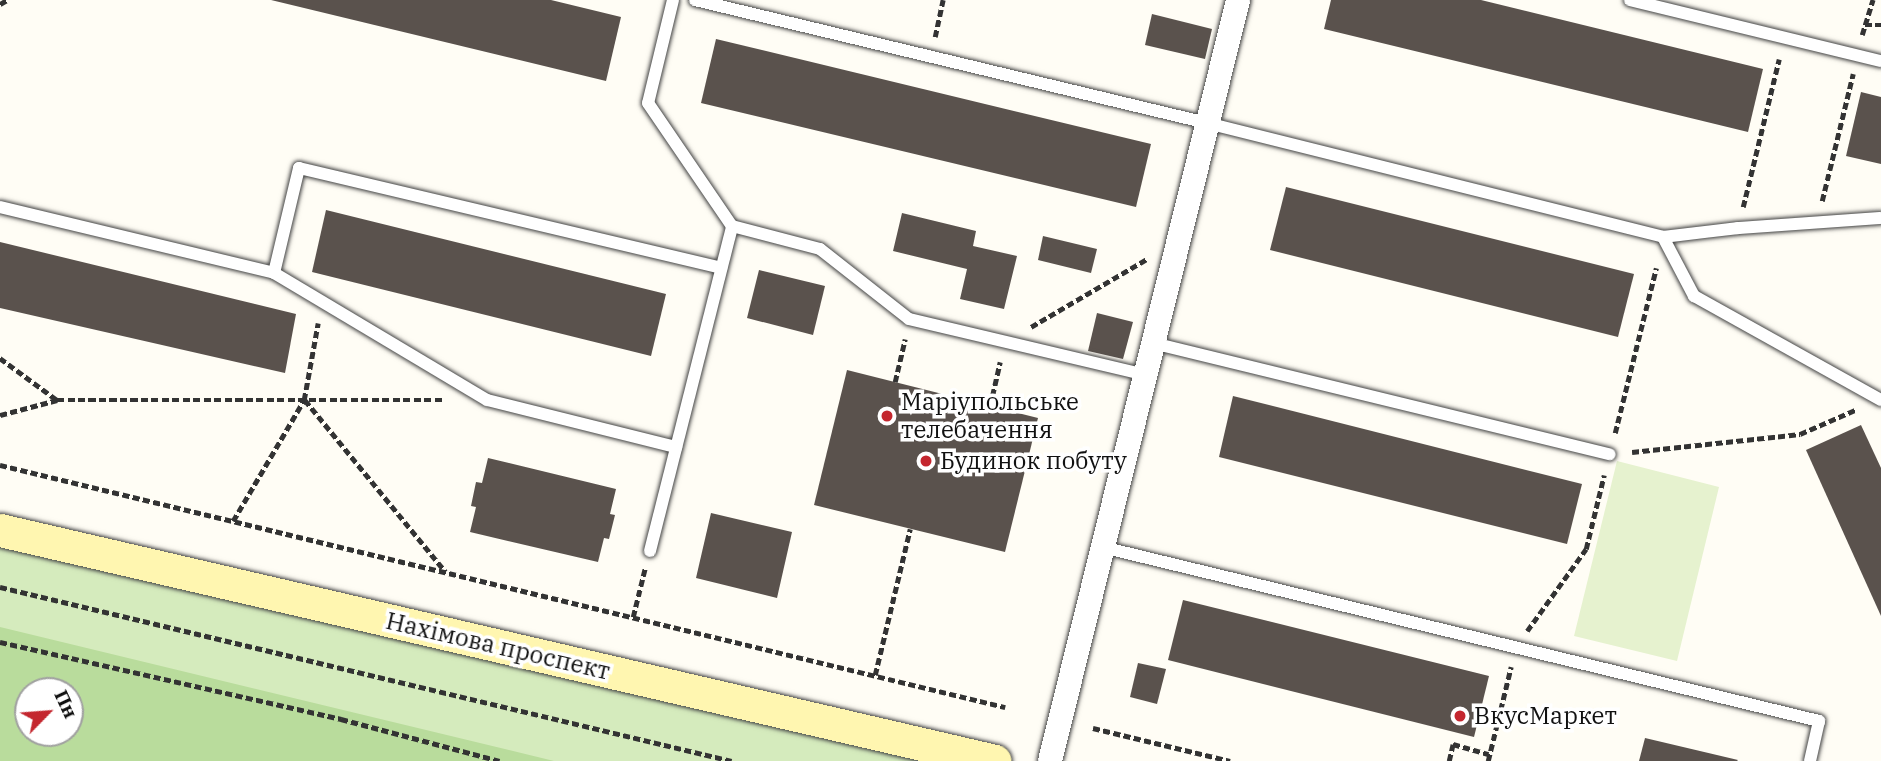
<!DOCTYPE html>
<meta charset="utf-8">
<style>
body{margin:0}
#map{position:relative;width:1881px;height:761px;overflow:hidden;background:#fffdf5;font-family:"IBM Plex Serif",serif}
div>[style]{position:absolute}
.green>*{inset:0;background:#d5ebbd}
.forest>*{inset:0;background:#b9dc9c}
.pitch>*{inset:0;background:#e6f2cf}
.building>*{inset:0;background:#5a524d}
.path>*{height:4.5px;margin-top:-2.25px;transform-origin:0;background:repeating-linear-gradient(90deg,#333 0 7px,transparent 0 10.5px)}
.roads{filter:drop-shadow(0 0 2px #444) drop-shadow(0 0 2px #444)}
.service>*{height:12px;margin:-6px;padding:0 6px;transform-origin:6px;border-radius:6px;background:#fff}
.minor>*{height:24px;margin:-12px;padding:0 12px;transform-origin:12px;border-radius:12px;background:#fff}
.secondary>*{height:33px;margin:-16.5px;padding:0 16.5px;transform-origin:16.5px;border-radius:16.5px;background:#fff6b0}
.dots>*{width:19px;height:19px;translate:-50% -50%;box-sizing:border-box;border:4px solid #fff;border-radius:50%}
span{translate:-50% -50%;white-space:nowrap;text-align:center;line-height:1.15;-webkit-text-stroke:7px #fff;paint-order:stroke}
.poi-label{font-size:24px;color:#111}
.left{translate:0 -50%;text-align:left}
.street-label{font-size:24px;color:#111}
.north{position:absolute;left:14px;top:677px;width:70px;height:70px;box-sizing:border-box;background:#fff;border:2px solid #a0a0a0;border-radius:50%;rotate:65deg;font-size:19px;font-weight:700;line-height:28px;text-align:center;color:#111}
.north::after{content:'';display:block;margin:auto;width:24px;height:32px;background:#c4262e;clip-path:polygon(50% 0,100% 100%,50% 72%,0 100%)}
</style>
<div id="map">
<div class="green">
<div style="clip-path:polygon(evenodd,0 534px,942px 761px,0 761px,0 534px,28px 691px,70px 691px,70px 733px,28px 733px,28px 691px)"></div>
</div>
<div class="forest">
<div style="clip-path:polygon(evenodd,0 627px,554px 761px,0 761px,0 627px,28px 691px,70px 691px,70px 733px,28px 733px,28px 691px)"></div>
</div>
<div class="pitch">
<div style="clip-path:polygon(1617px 461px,1719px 487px,1677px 661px,1574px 636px)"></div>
</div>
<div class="building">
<div style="clip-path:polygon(271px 0,551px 0,621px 17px,606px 81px)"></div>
<div style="clip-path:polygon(1331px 0,1481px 0,1763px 69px,1748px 132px,1324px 29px)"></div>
<div style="clip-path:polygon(1152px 14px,1212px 29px,1205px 59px,1145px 45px)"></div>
<div style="clip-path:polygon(716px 39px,1151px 144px,1136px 207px,701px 103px)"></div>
<div style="clip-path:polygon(1861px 92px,1881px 97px,1881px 164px,1846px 156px)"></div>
<div style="clip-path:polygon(1286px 187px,1634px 274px,1618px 337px,1270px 250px)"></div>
<div style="clip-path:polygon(326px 210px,666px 294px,651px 356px,312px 272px)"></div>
<div style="clip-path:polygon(902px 213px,976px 231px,973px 246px,1017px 256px,1004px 309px,960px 299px,967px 269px,893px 251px)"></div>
<div style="clip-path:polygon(1043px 236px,1097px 249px,1091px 273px,1038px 260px)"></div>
<div style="clip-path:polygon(0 242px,296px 314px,285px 373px,0 308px)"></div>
<div style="clip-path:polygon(759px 270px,825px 286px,813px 335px,747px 318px)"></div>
<div style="clip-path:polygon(1097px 313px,1133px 322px,1123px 359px,1088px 351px)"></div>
<div style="clip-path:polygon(847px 370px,1038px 418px,1005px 552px,814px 505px)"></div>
<div style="clip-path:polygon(1233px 396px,1582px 484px,1567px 544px,1219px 457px)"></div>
<div style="clip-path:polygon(1861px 425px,1881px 468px,1881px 616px,1806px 450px)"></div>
<div style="clip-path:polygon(488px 458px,616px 489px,610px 514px,615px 515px,609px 539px,604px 538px,598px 562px,470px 532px,476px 507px,471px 506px,476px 482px,482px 483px)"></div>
<div style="clip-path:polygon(711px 513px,792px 532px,777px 598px,696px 578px)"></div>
<div style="clip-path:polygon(1183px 600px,1489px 676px,1474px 737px,1168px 660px)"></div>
<div style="clip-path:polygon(1138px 663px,1166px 669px,1157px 704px,1130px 697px)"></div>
<div style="clip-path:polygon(1645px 738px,1738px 760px,1737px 761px,1639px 761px)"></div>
</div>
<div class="path">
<div style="left:0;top:4px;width:8px;rotate:-30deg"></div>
<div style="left:1865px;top:25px;width:16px"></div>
<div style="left:1862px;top:35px;width:37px;rotate:-73deg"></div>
<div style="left:935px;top:37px;width:38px;rotate:-78deg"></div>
<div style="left:1822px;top:201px;width:131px;rotate:-76.3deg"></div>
<div style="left:1743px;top:207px;width:152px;rotate:-76.3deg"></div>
<div style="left:1031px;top:327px;width:134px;rotate:-30.4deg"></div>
<div style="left:0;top:358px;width:71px;rotate:36.4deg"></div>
<div style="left:895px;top:382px;width:44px;rotate:-76.9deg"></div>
<div style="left:305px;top:400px;width:222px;rotate:50.7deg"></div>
<div style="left:990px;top:406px;width:45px;rotate:-77.2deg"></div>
<div style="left:0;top:415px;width:59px;rotate:-14.7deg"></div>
<div style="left:57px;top:400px;width:387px"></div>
<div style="left:1615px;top:433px;width:170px;rotate:-76deg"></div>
<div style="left:1632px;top:452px;width:169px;rotate:-6.1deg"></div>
<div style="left:1800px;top:434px;width:60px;rotate:-23.6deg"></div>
<div style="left:0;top:465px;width:1034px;rotate:13.54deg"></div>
<div style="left:233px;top:521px;width:140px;rotate:-59.6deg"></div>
<div style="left:304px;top:400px;width:78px;rotate:-79.7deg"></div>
<div style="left:0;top:587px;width:752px;rotate:13.37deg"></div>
<div style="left:633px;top:617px;width:50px;rotate:-76.2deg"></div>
<div style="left:1527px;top:631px;width:101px;rotate:-54.3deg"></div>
<div style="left:1586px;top:549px;width:76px;rotate:-76.3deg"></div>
<div style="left:0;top:642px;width:350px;rotate:12.7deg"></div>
<div style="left:341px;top:719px;width:164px;rotate:14.8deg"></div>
<div style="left:875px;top:675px;width:150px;rotate:-76.5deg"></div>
<div style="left:1093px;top:728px;width:141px;rotate:13.5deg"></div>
<div style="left:1449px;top:761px;width:17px;rotate:-77deg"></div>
<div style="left:1453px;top:744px;width:37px;rotate:16deg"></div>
<div style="left:1488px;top:761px;width:97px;rotate:-76.3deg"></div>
</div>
<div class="roads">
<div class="service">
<div style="left:673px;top:0;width:106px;rotate:103.6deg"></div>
<div style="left:648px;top:103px;width:149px;rotate:55.7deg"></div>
<div style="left:732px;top:226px;width:91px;rotate:14.6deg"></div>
<div style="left:820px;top:249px;width:113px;rotate:38.2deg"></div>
<div style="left:909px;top:319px;width:243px;rotate:13.3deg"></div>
<div style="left:695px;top:0;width:527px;rotate:13.51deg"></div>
<div style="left:1207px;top:123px;width:470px;rotate:14deg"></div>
<div style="left:1663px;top:237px;width:76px;rotate:-6.8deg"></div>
<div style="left:1738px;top:228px;width:143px;rotate:-4deg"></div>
<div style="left:1630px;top:0;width:258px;rotate:13.7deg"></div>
<div style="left:0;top:207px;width:282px;rotate:13.5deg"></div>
<div style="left:274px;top:273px;width:248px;rotate:30.8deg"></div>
<div style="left:487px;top:400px;width:195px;rotate:14deg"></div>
<div style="left:1663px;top:237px;width:67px;rotate:62.3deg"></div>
<div style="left:1694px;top:296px;width:214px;rotate:29.1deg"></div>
<div style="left:274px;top:273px;width:108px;rotate:-76.6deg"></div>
<div style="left:299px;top:168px;width:434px;rotate:13.3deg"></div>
<div style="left:1153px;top:343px;width:470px;rotate:13.7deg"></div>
<div style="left:1102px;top:547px;width:738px;rotate:13.64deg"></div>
<div style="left:1819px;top:721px;width:41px;rotate:102.7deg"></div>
<div style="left:650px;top:551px;width:335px;rotate:-75.8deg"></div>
</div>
<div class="minor">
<div style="left:1050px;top:761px;width:784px;rotate:-76.12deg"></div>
</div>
<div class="secondary">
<div style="left:0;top:530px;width:1021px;rotate:13.07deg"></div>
</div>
</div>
<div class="dots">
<div style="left:887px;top:416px;background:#c4262e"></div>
<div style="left:926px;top:461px;background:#c4262e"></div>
<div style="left:1460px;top:716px;background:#c4262e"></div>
</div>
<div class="poi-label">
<span class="left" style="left:901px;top:416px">Маріупольське<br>телебачення</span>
<span class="left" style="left:940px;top:461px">Будинок побуту</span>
<span class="left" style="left:1474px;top:716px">ВкусМаркет</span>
</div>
<div class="street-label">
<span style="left:498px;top:646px;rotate:13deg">Нахімова проспект</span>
</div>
<div class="north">Пн</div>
</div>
